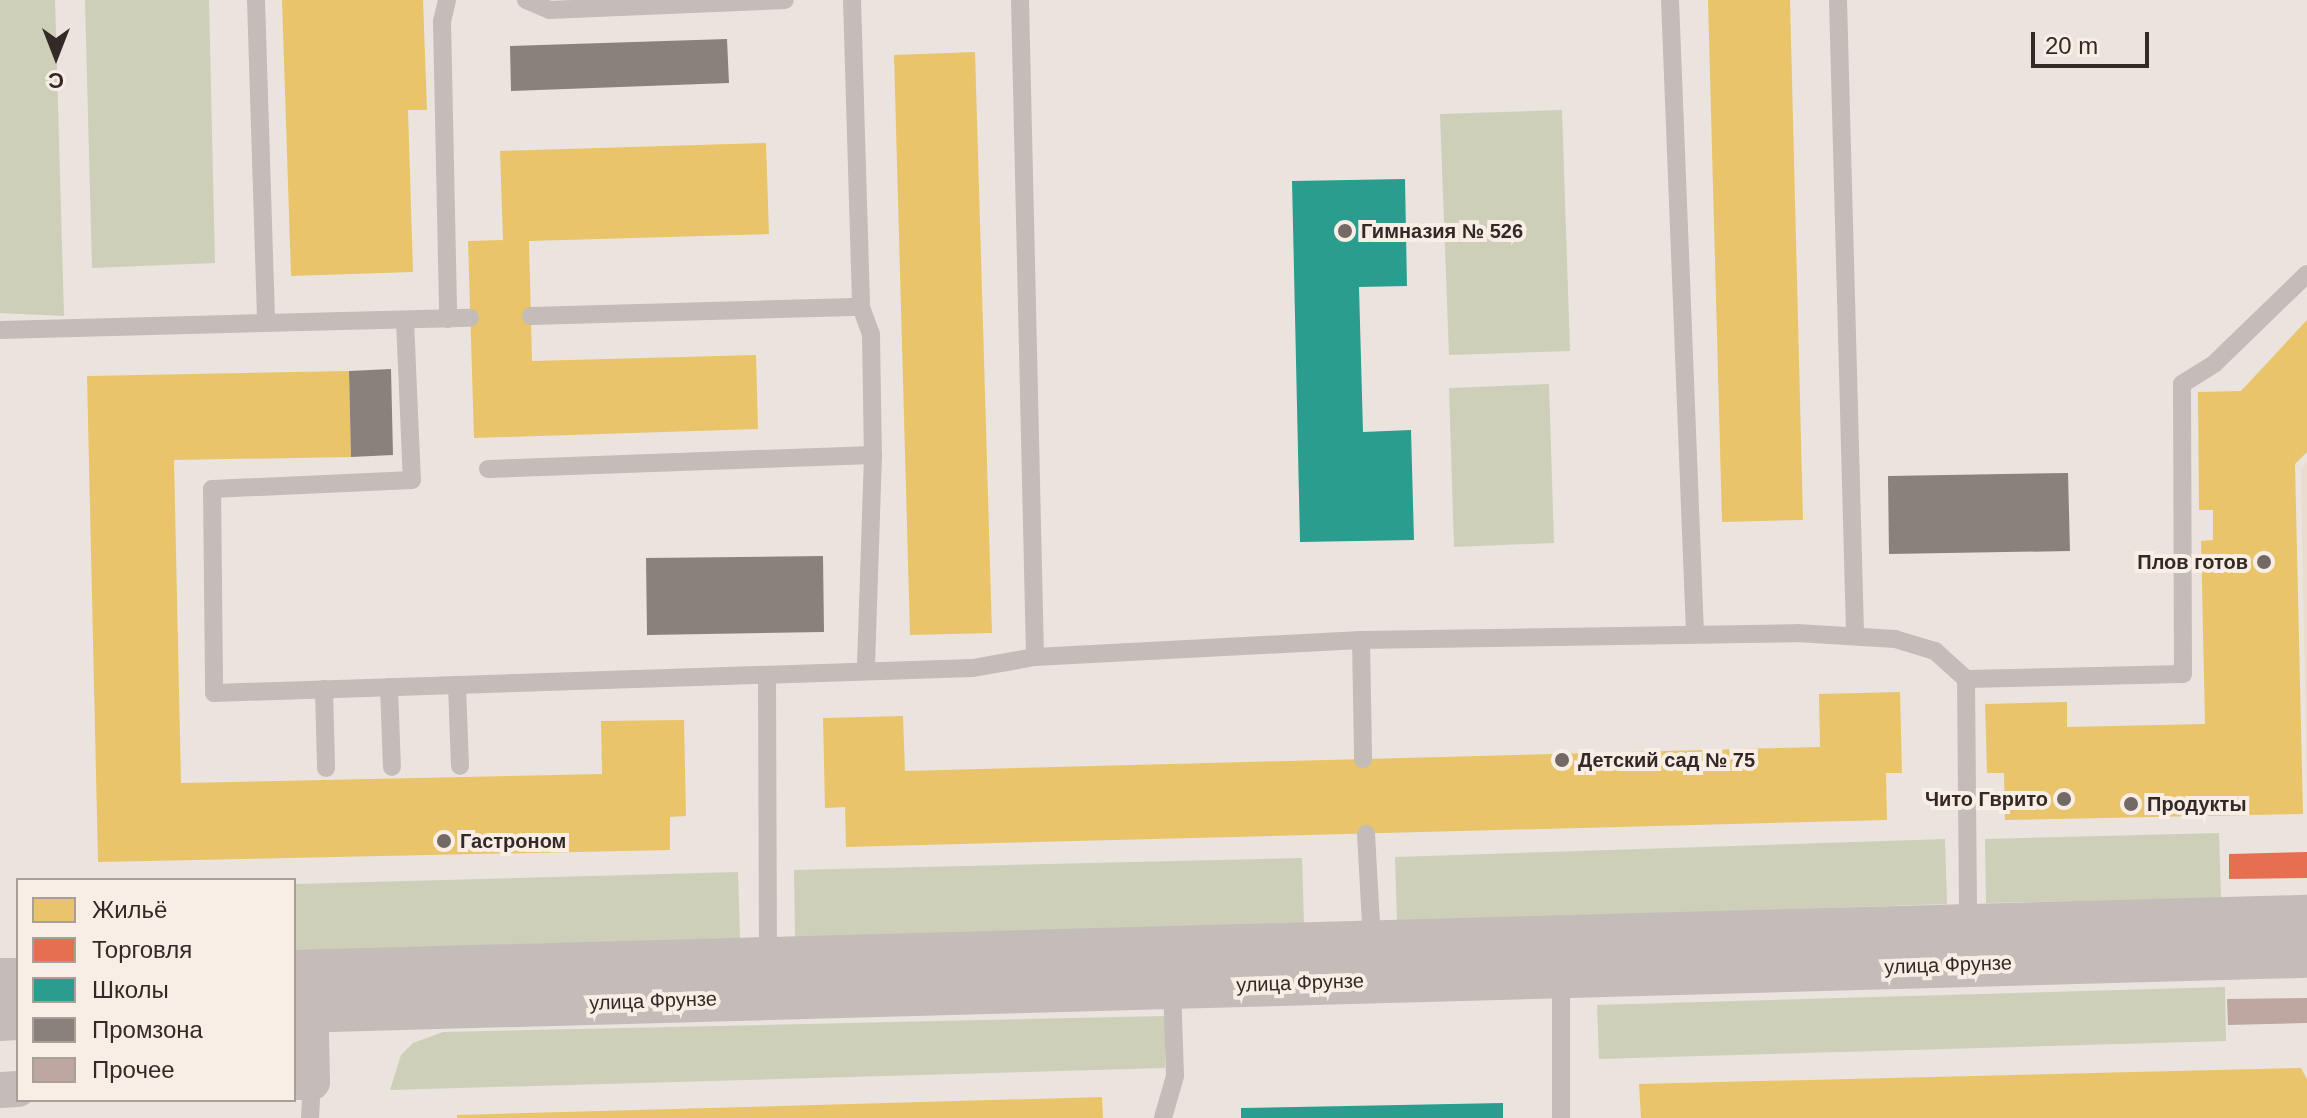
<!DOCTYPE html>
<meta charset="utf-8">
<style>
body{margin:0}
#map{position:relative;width:2307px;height:1118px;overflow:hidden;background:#ebe4de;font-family:Helvetica,sans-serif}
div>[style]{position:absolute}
.green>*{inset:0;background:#cdcfb9}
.plaza>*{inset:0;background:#e9dbce}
.homes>*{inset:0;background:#e9c46a}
.shops>*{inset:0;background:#e76f51}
.schools>*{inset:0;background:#2a9d8f}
.industry>*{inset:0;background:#8a817c}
.building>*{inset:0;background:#bda7a0}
.service>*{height:18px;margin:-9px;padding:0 9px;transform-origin:9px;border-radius:9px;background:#c3bcb8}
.minor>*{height:36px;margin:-18px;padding:0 18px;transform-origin:18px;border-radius:18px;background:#c3bcb8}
.tertiary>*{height:44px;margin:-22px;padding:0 22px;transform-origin:22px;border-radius:22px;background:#c3bcb8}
.dots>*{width:22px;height:22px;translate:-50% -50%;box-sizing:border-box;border:4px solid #f8eee5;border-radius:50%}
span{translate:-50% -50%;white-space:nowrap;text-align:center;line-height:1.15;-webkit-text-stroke:8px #f8eee5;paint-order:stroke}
.poi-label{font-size:20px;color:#332926;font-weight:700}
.left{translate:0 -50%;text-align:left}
.right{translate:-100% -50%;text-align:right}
.street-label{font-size:20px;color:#332926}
.legend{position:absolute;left:16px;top:878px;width:280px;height:224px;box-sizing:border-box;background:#f8eee5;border:2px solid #a99f99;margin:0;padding:10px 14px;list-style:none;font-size:24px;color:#332926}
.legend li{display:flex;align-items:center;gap:16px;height:40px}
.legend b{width:40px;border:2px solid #a99f99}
.north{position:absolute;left:16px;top:16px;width:80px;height:80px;-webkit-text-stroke:6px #f8eee5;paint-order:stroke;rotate:180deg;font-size:22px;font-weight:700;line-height:32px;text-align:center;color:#332926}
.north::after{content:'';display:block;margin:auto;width:28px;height:36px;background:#332926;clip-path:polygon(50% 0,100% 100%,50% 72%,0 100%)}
.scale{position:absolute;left:2031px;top:32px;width:118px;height:36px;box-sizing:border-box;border:4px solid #332926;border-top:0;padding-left:10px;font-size:24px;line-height:28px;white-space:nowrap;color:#332926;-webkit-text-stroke:6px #f8eee5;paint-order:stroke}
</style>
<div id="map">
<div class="green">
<div style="clip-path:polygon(0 0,55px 0,64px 316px,0 313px)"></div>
<div style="clip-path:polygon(85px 0,209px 0,215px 263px,92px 268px)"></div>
<div style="clip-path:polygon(1562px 110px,1570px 351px,1449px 355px,1440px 114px)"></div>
<div style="clip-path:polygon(1549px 384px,1554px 543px,1454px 547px,1449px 388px)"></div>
<div style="clip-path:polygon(2219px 833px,2221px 898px,1986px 903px,1985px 839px)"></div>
<div style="clip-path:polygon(1945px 839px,1947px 904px,1397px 922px,1395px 857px)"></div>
<div style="clip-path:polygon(1302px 858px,1304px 925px,795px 938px,794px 870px)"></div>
<div style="clip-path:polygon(738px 872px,740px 938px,294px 951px,294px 884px)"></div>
<div style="clip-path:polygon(2225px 987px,2226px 1041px,1599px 1059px,1597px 1005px)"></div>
<div style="clip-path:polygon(1165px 1016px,1165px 1068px,390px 1090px,401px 1055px,413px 1043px,443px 1032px)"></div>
</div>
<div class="plaza">
<div style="clip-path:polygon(2307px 462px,2307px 792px,2301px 469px)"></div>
</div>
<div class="homes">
<div style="clip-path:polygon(282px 0,423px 0,427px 110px,408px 110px,413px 272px,291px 276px)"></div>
<div style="clip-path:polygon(1708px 0,1790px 0,1803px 520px,1722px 522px)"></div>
<div style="clip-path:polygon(975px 52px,992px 633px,910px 635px,894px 55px)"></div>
<div style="clip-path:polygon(766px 143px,769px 234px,529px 241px,532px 361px,756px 355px,758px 429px,474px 438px,468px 241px,503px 240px,500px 151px)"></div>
<div style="clip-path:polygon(2307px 320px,2307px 452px,2295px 464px,2303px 814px,2005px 820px,2004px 773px,1987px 773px,1985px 704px,2067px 702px,2067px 727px,2205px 724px,2201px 541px,2213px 540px,2213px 510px,2199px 510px,2198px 392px,2241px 391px)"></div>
<div style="clip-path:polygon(349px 371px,351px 457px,174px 460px,181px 783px,602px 774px,601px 721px,684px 720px,686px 816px,670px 817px,670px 850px,98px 862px,87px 376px)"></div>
<div style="clip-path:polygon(1900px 692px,1902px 773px,1886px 773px,1887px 820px,846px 847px,845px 807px,825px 808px,823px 718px,903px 716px,905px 771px,1820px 747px,1819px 694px)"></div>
<div style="clip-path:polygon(2301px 1068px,2307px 1079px,2307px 1118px,1641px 1118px,1639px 1084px)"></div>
<div style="clip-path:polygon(1102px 1097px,1103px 1118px,457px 1118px,457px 1115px)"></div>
</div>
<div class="shops">
<div style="clip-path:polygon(2307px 852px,2307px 878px,2229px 879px,2229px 854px)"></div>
</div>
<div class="schools">
<div style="clip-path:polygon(1405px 179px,1407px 286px,1359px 287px,1363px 432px,1411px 430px,1414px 540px,1300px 542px,1292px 181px)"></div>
<div style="clip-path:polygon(1503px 1103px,1503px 1118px,1241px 1118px,1241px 1108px)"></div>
</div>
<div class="industry">
<div style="clip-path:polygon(727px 39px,729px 83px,511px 91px,510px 46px)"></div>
<div style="clip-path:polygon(391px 369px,393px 455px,351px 457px,349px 371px)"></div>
<div style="clip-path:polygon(2068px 473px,2070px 551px,1889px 554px,1888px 476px)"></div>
<div style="clip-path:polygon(823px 556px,824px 632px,647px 635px,646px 558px)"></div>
</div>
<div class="building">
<div style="clip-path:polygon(2307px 998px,2307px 1023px,2228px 1025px,2227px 999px)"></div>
</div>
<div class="service">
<div style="left:256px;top:0;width:322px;rotate:88.2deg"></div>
<div style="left:447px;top:0;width:22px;rotate:103deg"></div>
<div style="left:442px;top:21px;width:298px;rotate:88.8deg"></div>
<div style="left:526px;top:0;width:25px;rotate:23deg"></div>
<div style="left:549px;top:10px;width:236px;rotate:-2.4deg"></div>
<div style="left:852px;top:0;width:307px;rotate:88.3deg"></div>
<div style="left:861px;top:307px;width:29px;rotate:70deg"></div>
<div style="left:871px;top:334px;width:121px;rotate:89.1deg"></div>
<div style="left:873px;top:455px;width:216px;rotate:91.9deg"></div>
<div style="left:1020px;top:0;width:657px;rotate:88.69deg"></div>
<div style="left:1670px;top:0;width:634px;rotate:87.74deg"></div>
<div style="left:1838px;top:0;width:633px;rotate:88.46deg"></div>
<div style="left:531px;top:316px;width:330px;rotate:-1.6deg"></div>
<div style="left:405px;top:321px;width:159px;rotate:87.5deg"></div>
<div style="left:412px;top:480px;width:200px;rotate:177.4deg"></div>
<div style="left:212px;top:489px;width:204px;rotate:89.4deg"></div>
<div style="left:214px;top:693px;width:759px;rotate:-1.89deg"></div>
<div style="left:973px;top:668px;width:63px;rotate:-10.1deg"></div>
<div style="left:1035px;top:657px;width:326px;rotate:-3deg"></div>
<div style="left:1361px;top:640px;width:436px;rotate:-0.9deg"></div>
<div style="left:1797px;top:633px;width:98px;rotate:3.5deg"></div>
<div style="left:1895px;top:639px;width:42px;rotate:16.7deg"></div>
<div style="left:1935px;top:651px;width:42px;rotate:42.1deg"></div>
<div style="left:1966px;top:679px;width:247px;rotate:89.5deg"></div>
<div style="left:0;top:330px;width:470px;rotate:-1.5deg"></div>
<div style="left:488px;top:469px;width:385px;rotate:-2.1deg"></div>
<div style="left:1361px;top:640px;width:119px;rotate:89deg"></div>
<div style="left:767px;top:675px;width:286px;rotate:89.8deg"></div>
<div style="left:1966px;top:679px;width:217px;rotate:-1.3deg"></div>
<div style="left:2183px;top:674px;width:290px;rotate:-90.2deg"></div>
<div style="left:2182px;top:384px;width:39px;rotate:-32deg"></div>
<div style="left:2215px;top:363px;width:128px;rotate:-44.1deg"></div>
<div style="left:457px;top:685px;width:81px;rotate:87.9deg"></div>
<div style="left:389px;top:687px;width:80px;rotate:87.9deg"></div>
<div style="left:324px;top:689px;width:79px;rotate:88.5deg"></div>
<div style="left:1366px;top:834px;width:109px;rotate:86.8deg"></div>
<div style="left:310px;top:1118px;width:36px;rotate:-87deg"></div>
<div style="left:1163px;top:1118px;width:44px;rotate:-74.1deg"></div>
<div style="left:1175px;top:1076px;width:89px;rotate:-91.9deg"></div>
<div style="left:1561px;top:1118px;width:141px;rotate:-90deg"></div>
</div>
<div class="minor">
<div style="left:294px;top:1082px;width:18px"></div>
<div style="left:312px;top:1082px;width:97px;rotate:-91.2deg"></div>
<div style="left:0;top:1090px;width:18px;rotate:-3deg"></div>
</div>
<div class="tertiary">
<div style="left:294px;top:972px;width:2014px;rotate:-1.57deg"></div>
<div style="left:0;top:980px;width:18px"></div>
<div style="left:294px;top:1011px;width:2014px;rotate:-1.57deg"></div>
<div style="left:0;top:1019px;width:18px;rotate:-3deg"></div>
</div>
<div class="dots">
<div style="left:1345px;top:231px;background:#736a66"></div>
<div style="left:2264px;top:562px;background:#736a66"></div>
<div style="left:1562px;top:760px;background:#736a66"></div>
<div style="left:2064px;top:799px;background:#736a66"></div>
<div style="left:2131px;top:804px;background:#736a66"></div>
<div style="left:444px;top:841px;background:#736a66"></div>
</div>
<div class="poi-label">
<span class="left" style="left:1361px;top:231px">Гимназия № 526</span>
<span class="right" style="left:2248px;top:562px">Плов готов</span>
<span class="left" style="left:1578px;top:760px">Детский сад № 75</span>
<span class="right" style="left:2048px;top:799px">Чито Гврито</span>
<span class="left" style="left:2147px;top:804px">Продукты</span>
<span class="left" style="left:460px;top:841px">Гастроном</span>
</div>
<div class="street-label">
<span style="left:1948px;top:965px;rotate:-2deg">улица Фрунзе</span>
<span style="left:1300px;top:983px;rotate:-2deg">улица Фрунзе</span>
<span style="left:653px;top:1001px;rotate:-2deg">улица Фрунзе</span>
</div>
<ul class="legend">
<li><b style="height:22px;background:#e9c46a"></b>Жильё</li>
<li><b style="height:22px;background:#e76f51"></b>Торговля</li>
<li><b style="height:22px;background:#2a9d8f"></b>Школы</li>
<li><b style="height:22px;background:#8a817c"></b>Промзона</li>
<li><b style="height:22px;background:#bda7a0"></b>Прочее</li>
</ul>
<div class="north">С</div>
<div class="scale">20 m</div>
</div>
